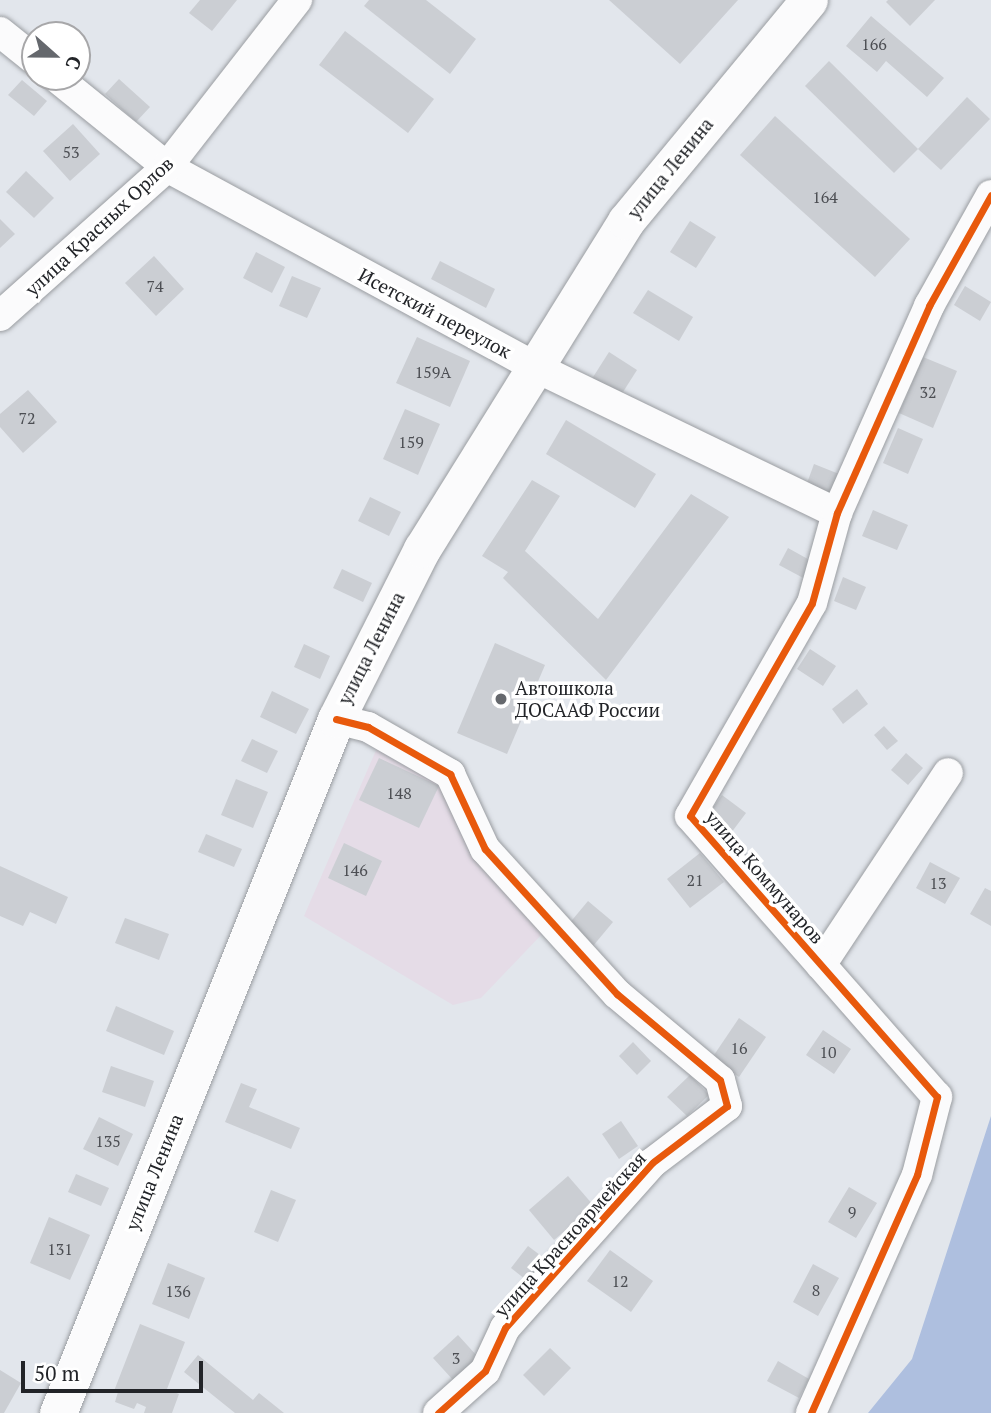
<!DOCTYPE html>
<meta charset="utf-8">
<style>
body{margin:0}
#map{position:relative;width:991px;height:1413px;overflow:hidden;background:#e2e6ec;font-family:"PT Serif",serif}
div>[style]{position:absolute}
.commercial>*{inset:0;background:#e5dce7}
.water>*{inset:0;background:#aebfdf}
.building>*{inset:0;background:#cbced3}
.roads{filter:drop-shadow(0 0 2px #9a9da1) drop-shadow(0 0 2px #9a9da1)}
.minor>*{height:30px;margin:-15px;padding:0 15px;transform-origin:15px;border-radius:15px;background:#fbfbfc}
.major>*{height:37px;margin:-18.5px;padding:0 18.5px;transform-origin:18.5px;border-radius:18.5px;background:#fbfbfc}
.cycleway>*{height:7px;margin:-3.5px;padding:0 3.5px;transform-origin:3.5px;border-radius:3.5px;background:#e8590c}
.dots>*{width:19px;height:19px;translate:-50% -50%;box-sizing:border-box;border:4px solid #fff;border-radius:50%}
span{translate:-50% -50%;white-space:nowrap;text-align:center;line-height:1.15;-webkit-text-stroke:7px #fff;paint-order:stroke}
.number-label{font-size:16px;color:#4c4e53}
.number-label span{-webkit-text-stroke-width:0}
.street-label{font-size:19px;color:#222428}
.poi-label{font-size:19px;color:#222428}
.left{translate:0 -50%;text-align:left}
.north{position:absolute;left:21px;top:21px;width:70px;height:70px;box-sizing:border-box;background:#fff;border:2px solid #a7a7a9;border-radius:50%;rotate:111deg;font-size:19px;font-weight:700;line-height:28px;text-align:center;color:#222428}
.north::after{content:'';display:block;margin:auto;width:24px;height:32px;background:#65686d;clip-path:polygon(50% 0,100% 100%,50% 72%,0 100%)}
.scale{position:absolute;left:21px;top:1361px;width:182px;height:32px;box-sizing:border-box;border:4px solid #222428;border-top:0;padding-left:9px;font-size:21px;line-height:24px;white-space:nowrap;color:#222428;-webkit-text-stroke:5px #fff;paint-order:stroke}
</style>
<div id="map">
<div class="commercial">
<div style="clip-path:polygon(377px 748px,446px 785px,481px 868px,544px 932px,481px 998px,453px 1005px,304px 916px)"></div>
</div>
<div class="water">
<div style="clip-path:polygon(991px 1116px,991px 1413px,868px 1413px,912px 1359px)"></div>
</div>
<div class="building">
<div style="clip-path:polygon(200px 0,237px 0,212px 31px,189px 13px)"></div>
<div style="clip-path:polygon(369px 0,426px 0,476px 39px,450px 74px,364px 6px)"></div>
<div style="clip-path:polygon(609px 0,738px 0,680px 64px)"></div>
<div style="clip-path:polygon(888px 0,935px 0,910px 26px,886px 2px)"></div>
<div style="clip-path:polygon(871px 16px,944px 78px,927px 97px,886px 61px,877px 72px,846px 46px)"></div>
<div style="clip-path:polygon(345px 31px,434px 99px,408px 133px,319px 65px)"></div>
<div style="clip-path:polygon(829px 61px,918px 149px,894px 173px,805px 86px)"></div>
<div style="clip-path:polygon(119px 79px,150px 107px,136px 122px,105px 94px)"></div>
<div style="clip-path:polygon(22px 80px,47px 101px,34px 116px,8px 95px)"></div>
<div style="clip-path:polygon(967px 97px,990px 119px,941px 170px,918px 149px)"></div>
<div style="clip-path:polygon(775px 116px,910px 239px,875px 277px,740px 155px)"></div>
<div style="clip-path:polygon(73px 124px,100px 154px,70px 181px,43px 151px)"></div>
<div style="clip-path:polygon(26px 171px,54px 198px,34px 218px,6px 192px)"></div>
<div style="clip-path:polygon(0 219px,15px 234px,0 248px)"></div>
<div style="clip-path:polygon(690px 221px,716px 237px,696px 268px,670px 252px)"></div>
<div style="clip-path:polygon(256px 252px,285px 267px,272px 293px,243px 278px)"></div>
<div style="clip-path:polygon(154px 256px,184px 289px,156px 316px,125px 283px)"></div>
<div style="clip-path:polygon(440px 261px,495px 289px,486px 308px,431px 279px)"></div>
<div style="clip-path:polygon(292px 276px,321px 288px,307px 318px,279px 306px)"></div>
<div style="clip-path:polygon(965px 286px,991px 302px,980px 321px,954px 305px)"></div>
<div style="clip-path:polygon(648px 290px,693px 317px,679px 341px,633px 313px)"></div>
<div style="clip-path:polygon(417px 337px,470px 361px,450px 407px,396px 383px)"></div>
<div style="clip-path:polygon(609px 352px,637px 370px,616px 403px,588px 385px)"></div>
<div style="clip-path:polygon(923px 357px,957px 371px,933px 428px,899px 413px)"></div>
<div style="clip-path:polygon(28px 390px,57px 422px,23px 453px,0 427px,0 414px)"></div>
<div style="clip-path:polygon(405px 409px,440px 424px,418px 475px,383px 459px)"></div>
<div style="clip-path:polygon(566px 420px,656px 474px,635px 508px,546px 454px)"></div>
<div style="clip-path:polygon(898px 428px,923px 439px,908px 474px,883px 463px)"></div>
<div style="clip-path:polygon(814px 464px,839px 474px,828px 504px,803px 494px)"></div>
<div style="clip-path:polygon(532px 480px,560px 496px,525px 551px,598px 619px,691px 494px,729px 517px,606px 680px,503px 578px,508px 572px,482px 556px)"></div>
<div style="clip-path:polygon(370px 497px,401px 512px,389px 536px,358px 521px)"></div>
<div style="clip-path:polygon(873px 510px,908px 525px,897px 550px,862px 536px)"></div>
<div style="clip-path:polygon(788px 548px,815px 563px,807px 580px,779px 565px)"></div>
<div style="clip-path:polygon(342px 569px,372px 583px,363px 602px,333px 588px)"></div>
<div style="clip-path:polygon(843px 577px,866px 587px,856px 610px,834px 601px)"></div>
<div style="clip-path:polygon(495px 643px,545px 665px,507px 754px,457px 733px)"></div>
<div style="clip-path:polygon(304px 644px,330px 656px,320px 679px,294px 667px)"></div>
<div style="clip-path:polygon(810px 649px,836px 666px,823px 686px,797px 669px)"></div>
<div style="clip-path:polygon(857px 689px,868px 704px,843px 724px,832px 709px)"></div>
<div style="clip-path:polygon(272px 691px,309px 709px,296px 734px,260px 717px)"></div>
<div style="clip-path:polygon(884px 726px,898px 741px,887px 750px,874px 735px)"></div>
<div style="clip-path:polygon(252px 739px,278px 751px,267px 773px,241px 761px)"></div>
<div style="clip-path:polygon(906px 753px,923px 768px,908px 785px,891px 770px)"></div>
<div style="clip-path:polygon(379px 758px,439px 786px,419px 828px,359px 800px)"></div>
<div style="clip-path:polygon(236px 779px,268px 792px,253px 828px,221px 815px)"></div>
<div style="clip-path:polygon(722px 795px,746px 813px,731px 833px,707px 816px)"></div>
<div style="clip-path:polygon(206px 834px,242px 849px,234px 867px,198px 852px)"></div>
<div style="clip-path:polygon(344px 843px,382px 861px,366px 896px,328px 878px)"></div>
<div style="clip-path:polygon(700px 853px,724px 882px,690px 908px,667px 879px)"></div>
<div style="clip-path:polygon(930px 862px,960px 878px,945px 904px,916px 888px)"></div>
<div style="clip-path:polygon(0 866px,68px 897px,56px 924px,30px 912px,23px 926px,0 916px)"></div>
<div style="clip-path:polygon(985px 888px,991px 891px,991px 926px,970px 914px)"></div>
<div style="clip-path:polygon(588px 901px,613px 922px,593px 946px,568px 925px)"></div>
<div style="clip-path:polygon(125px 918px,169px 934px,159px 960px,115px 943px)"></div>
<div style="clip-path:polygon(116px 1006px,174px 1031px,164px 1055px,106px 1031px)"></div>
<div style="clip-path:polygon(739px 1018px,766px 1037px,739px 1077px,712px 1058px)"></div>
<div style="clip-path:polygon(823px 1030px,851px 1049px,834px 1074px,806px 1055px)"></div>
<div style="clip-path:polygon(633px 1042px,651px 1061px,637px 1075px,619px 1056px)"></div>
<div style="clip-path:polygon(111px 1066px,154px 1081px,145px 1107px,102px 1092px)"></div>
<div style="clip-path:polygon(690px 1075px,709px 1095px,687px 1116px,667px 1097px)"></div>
<div style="clip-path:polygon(241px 1083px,257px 1089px,249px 1107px,300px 1128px,291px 1149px,225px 1122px)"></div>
<div style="clip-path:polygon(99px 1117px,133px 1134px,118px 1166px,83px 1149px)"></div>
<div style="clip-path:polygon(621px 1121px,638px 1146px,619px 1159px,602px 1134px)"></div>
<div style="clip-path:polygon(76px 1174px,109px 1188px,101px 1206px,68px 1192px)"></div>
<div style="clip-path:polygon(568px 1176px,594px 1206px,554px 1240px,529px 1210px)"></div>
<div style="clip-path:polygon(849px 1187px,877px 1203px,856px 1238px,828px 1222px)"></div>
<div style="clip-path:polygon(271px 1190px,296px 1200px,278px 1242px,254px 1232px)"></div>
<div style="clip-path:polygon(49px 1217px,90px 1235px,70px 1280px,30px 1263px)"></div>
<div style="clip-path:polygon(528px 1246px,548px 1261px,530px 1283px,511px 1268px)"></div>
<div style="clip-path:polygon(610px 1250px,653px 1281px,631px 1312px,587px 1281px)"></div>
<div style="clip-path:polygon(168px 1263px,205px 1278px,189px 1319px,152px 1304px)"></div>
<div style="clip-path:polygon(813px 1264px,839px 1278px,818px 1316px,793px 1302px)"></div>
<div style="clip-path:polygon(140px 1324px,185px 1342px,167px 1389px,179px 1394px,172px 1413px,144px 1413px,146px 1407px,137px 1403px,134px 1409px,115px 1402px,118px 1392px,114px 1391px)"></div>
<div style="clip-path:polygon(458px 1335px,478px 1357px,453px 1380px,433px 1358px)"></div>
<div style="clip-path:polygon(550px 1348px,571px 1368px,544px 1396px,523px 1375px)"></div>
<div style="clip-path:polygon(198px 1355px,253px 1400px,259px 1393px,284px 1413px,235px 1413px,184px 1372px)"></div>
<div style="clip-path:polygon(778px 1361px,809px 1379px,799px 1398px,767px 1381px)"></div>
<div style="clip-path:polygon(0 1370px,21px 1383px,4px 1413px,0 1413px)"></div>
</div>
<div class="roads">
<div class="minor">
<div style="left:0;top:32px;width:45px;rotate:38.7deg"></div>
<div style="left:56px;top:77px;width:143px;rotate:39deg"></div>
<div style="left:167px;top:167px;width:417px;rotate:28.5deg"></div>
<div style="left:533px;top:366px;width:338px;rotate:25.8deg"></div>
<div style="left:0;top:316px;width:224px;rotate:-41.7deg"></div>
<div style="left:167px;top:167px;width:212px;rotate:-52.1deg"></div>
<div style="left:336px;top:719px;width:33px;rotate:14deg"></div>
<div style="left:368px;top:727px;width:95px;rotate:29.8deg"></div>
<div style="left:450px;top:774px;width:83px;rotate:65deg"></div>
<div style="left:485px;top:849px;width:196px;rotate:47.7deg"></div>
<div style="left:617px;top:994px;width:134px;rotate:39.9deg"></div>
<div style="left:720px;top:1080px;width:27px;rotate:75deg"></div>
<div style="left:727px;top:1106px;width:94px;rotate:142.8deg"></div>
<div style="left:652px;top:1163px;width:221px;rotate:131.7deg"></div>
<div style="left:505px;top:1328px;width:47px;rotate:114.9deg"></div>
<div style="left:485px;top:1371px;width:63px;rotate:138.2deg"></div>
<div style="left:821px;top:965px;width:230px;rotate:-56.5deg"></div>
<div style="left:811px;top:1413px;width:261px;rotate:-66deg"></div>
<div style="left:917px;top:1175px;width:81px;rotate:-75.6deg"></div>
<div style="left:937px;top:1097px;width:374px;rotate:-131.3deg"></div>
<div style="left:690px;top:816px;width:245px;rotate:-60.2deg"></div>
<div style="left:812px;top:603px;width:93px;rotate:-74.5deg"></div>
<div style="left:837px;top:513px;width:227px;rotate:-66deg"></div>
<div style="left:929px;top:306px;width:127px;rotate:-60.8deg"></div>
</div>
<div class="major">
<div style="left:58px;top:1413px;width:748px;rotate:-68.17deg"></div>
<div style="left:336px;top:719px;width:191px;rotate:-63.2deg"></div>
<div style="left:422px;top:549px;width:386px;rotate:-58.1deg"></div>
<div style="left:626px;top:221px;width:287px;rotate:-50.4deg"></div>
</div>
</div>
<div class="cycleway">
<div style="left:336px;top:719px;width:33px;rotate:14deg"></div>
<div style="left:368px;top:727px;width:95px;rotate:29.8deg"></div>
<div style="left:450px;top:774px;width:83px;rotate:65deg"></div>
<div style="left:485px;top:849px;width:196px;rotate:47.7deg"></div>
<div style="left:617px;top:994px;width:134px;rotate:39.9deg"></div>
<div style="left:720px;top:1080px;width:27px;rotate:75deg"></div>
<div style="left:727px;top:1106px;width:94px;rotate:142.8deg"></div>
<div style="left:652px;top:1163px;width:221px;rotate:131.7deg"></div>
<div style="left:505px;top:1328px;width:47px;rotate:114.9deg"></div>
<div style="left:485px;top:1371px;width:63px;rotate:138.2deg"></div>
<div style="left:811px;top:1413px;width:261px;rotate:-66deg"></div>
<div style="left:917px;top:1175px;width:81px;rotate:-75.6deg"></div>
<div style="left:937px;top:1097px;width:374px;rotate:-131.3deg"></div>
<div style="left:690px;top:816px;width:245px;rotate:-60.2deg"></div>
<div style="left:812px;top:603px;width:93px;rotate:-74.5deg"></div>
<div style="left:837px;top:513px;width:227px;rotate:-66deg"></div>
<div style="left:929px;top:306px;width:127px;rotate:-60.8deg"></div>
</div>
<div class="dots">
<div style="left:501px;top:699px;background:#65686d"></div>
</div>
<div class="number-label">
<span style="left:874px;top:44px">166</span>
<span style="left:71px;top:152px">53</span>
<span style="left:825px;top:197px">164</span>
<span style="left:155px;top:286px">74</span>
<span style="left:433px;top:372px">159А</span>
<span style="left:928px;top:392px">32</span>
<span style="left:27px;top:418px">72</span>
<span style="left:411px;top:442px">159</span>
<span style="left:399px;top:793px">148</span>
<span style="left:355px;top:870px">146</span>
<span style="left:695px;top:880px">21</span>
<span style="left:938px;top:883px">13</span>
<span style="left:739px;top:1048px">16</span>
<span style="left:828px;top:1052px">10</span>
<span style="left:108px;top:1141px">135</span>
<span style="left:852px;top:1212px">9</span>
<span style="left:60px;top:1249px">131</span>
<span style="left:620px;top:1281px">12</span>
<span style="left:816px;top:1290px">8</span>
<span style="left:178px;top:1291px">136</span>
<span style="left:456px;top:1358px">3</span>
</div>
<div class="street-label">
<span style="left:670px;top:168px;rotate:-51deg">улица Ленина</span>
<span style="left:99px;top:226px;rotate:-43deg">улица Красных Орлов</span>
<span style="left:435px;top:313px;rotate:28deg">Исетский переулок</span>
<span style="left:371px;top:648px;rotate:-63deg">улица Ленина</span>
<span style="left:765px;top:877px;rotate:49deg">улица Коммунаров</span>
<span style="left:154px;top:1172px;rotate:-68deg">улица Ленина</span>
<span style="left:570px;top:1234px;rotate:-48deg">улица Красноармейская</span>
</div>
<div class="poi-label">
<span class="left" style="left:515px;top:699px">Автошкола<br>ДОСААФ России</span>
</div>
<div class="north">С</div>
<div class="scale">50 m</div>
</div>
